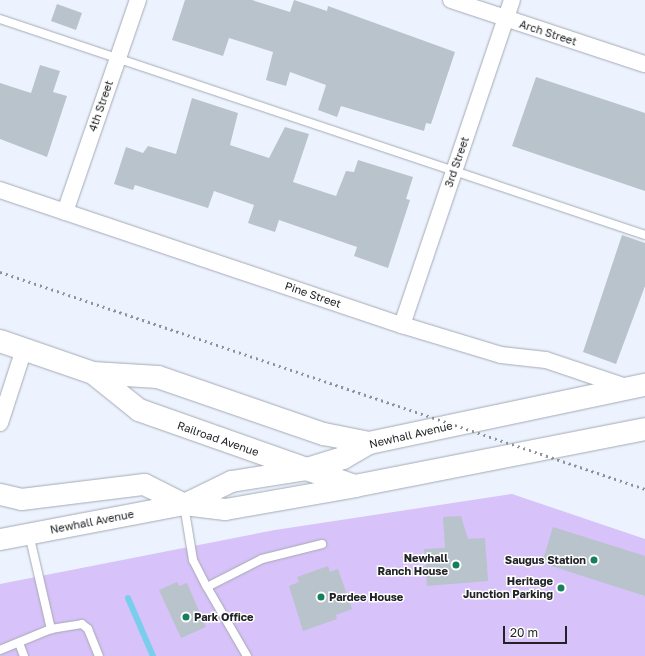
<!DOCTYPE html>
<style>
body{margin:0}
#map{position:relative;width:645px;height:656px;overflow:hidden;background:#edf3fe;font-family:"Golos Text",sans-serif}
div>[style]{position:absolute}
.green>*{inset:0;background:#d7c2f9}
.stream>*{height:6px;margin:-3px;padding:0 3px;transform-origin:3px;border-radius:3px;background:#79ceec}
.building>*{inset:0;background:#b9c3cb}
.roads{filter:drop-shadow(0 0 1px #a4aab4) drop-shadow(0 0 1px #a4aab4)}
.service>*{height:8px;margin:-4px;padding:0 4px;transform-origin:4px;border-radius:4px;background:#fff}
.minor>*{height:16px;margin:-8px;padding:0 8px;transform-origin:8px;border-radius:8px;background:#fff}
.tertiary>*{height:21px;margin:-10.5px;padding:0 10.5px;transform-origin:10.5px;border-radius:10.5px;background:#fff}
.primary>*{height:22px;margin:-11px;padding:0 11px;transform-origin:11px;border-radius:11px;background:#fff}
.rail>*{height:3px;margin-top:-1.5px;transform-origin:0;background:repeating-linear-gradient(90deg,#8e939a 0 2px,transparent 0 6px)}
.dots>*{width:11px;height:11px;translate:-50% -50%;box-sizing:border-box;border:2px solid #fff;border-radius:50%}
span{translate:-50% -50%;white-space:nowrap;text-align:center;line-height:1.15;-webkit-text-stroke:3px #fff;paint-order:stroke}
.street-label{font-size:11px;color:#212327}
.poi-label{font-size:11px;color:#212327;font-weight:700}
.right{translate:-100% -50%;text-align:right}
.left{translate:0 -50%;text-align:left}
.scale{position:absolute;left:503px;top:626px;width:64px;height:18px;box-sizing:border-box;border:2px solid #212327;border-top:0;padding-left:5px;font-size:12px;line-height:14px;white-space:nowrap;color:#212327;-webkit-text-stroke:3px #fff;paint-order:stroke}
</style>
<div id="map">
<div class="green">
<div style="clip-path:polygon(512px 494px,645px 539px,645px 656px,0 656px,0 584px,275px 530px)"></div>
</div>
<div class="stream">
<div style="left:128px;top:598px;width:63px;rotate:66.7deg"></div>
</div>
<div class="building">
<div style="clip-path:polygon(185px 0,252px 0,290px 12px,294px 0,327px 11px,328px 6px,455px 52px,431px 124px,426px 123px,424px 131px,341px 106px,337px 117px,318px 110px,326px 85px,290px 72px,286px 86px,266px 80px,273px 52px,229px 38px,223px 56px,172px 40px)"></div>
<div style="clip-path:polygon(57px 4px,82px 13px,76px 30px,51px 21px)"></div>
<div style="clip-path:polygon(40px 65px,60px 71px,53px 92px,67px 96px,47px 157px,0 139px,0 83px,31px 93px)"></div>
<div style="clip-path:polygon(536px 77px,645px 113px,645px 191px,512px 146px)"></div>
<div style="clip-path:polygon(192px 98px,238px 113px,230px 145px,269px 158px,285px 127px,309px 134px,293px 182px,336px 196px,346px 171px,354px 172px,358px 160px,413px 177px,406px 199px,410px 200px,388px 268px,354px 256px,357px 247px,279px 220px,275px 232px,248px 223px,254px 205px,214px 191px,208px 208px,135px 185px,133px 190px,114px 184px,126px 147px,143px 153px,148px 146px,176px 154px)"></div>
<div style="clip-path:polygon(622px 235px,645px 243px,645px 286px,616px 364px,583px 352px)"></div>
<div style="clip-path:polygon(461px 516px,468px 539px,485px 538px,488px 581px,427px 586px,424px 549px,445px 548px,443px 517px)"></div>
<div style="clip-path:polygon(553px 527px,645px 556px,645px 596px,542px 563px)"></div>
<div style="clip-path:polygon(328px 566px,330px 572px,338px 569px,352px 609px,336px 615px,337px 619px,303px 631px,289px 586px,299px 582px,297px 577px)"></div>
<div style="clip-path:polygon(177px 582px,179px 586px,187px 583px,206px 627px,181px 638px,159px 590px)"></div>
</div>
<div class="roads">
<div class="service">
<div style="left:0;top:19px;width:680px;rotate:18.51deg"></div>
<div style="left:184px;top:505px;width:56px;rotate:80.7deg"></div>
<div style="left:193px;top:560px;width:30px;rotate:63deg"></div>
<div style="left:207px;top:587px;width:62px;rotate:-27deg"></div>
<div style="left:262px;top:559px;width:62px;rotate:-14deg"></div>
<div style="left:29px;top:534px;width:98px;rotate:77deg"></div>
<div style="left:207px;top:587px;width:80px;rotate:59.9deg"></div>
<div style="left:19px;top:643px;width:14px;rotate:69deg"></div>
<div style="left:0;top:650px;width:55px;rotate:-22.4deg"></div>
<div style="left:51px;top:629px;width:31px;rotate:-9deg"></div>
<div style="left:82px;top:624px;width:8px;rotate:40deg"></div>
<div style="left:88px;top:629px;width:29px;rotate:68deg"></div>
</div>
<div class="minor">
<div style="left:451px;top:0;width:204px;rotate:18.3deg"></div>
<div style="left:0;top:190px;width:424px;rotate:18.6deg"></div>
<div style="left:402px;top:325px;width:103px;rotate:16.9deg"></div>
<div style="left:501px;top:355px;width:45px;rotate:6.3deg"></div>
<div style="left:546px;top:360px;width:88px;rotate:18.6deg"></div>
<div style="left:65px;top:212px;width:224px;rotate:-71deg"></div>
<div style="left:402px;top:325px;width:343px;rotate:-71.3deg"></div>
<div style="left:0;top:423px;width:78px;rotate:-72deg"></div>
</div>
<div class="tertiary">
<div style="left:0;top:494px;width:22px;rotate:13deg"></div>
<div style="left:21px;top:499px;width:124px;rotate:-7deg"></div>
<div style="left:144px;top:484px;width:45px;rotate:26.6deg"></div>
<div style="left:184px;top:504px;width:41px;rotate:7deg"></div>
<div style="left:225px;top:509px;width:132px;rotate:-10deg"></div>
<div style="left:0;top:539px;width:187px;rotate:-10.8deg"></div>
<div style="left:184px;top:504px;width:52px;rotate:-26.1deg"></div>
<div style="left:231px;top:481px;width:77px;rotate:-9deg"></div>
</div>
<div class="primary">
<div style="left:0;top:341px;width:98px;rotate:19deg"></div>
<div style="left:93px;top:373px;width:65px;rotate:3.5deg"></div>
<div style="left:158px;top:377px;width:176px;rotate:19deg"></div>
<div style="left:324px;top:434px;width:46px;rotate:11.3deg"></div>
<div style="left:93px;top:373px;width:59px;rotate:38.8deg"></div>
<div style="left:139px;top:410px;width:229px;rotate:19.4deg"></div>
<div style="left:355px;top:486px;width:296px;rotate:-11.1deg"></div>
<div style="left:307px;top:469px;width:38px;rotate:-17deg"></div>
<div style="left:343px;top:458px;width:30px;rotate:-30deg"></div>
<div style="left:369px;top:443px;width:282px;rotate:-11.9deg"></div>
</div>
</div>
<div class="rail">
<div style="left:0;top:272px;width:681px;rotate:18.59deg"></div>
</div>
<div class="dots">
<div style="left:594px;top:560px;background:#16805c"></div>
<div style="left:456px;top:565px;background:#16805c"></div>
<div style="left:561px;top:588px;background:#16805c"></div>
<div style="left:321px;top:597px;background:#16805c"></div>
<div style="left:186px;top:617px;background:#16805c"></div>
</div>
<div class="street-label">
<span style="left:548px;top:33px;rotate:18deg">Arch Street</span>
<span style="left:101px;top:106px;rotate:-71deg">4th Street</span>
<span style="left:457px;top:162px;rotate:-71deg">3rd Street</span>
<span style="left:313px;top:295px;rotate:19deg">Pine Street</span>
<span style="left:411px;top:435px;rotate:-13deg">Newhall Avenue</span>
<span style="left:218px;top:439px;rotate:19deg">Railroad Avenue</span>
<span style="left:92px;top:522px;rotate:-11deg">Newhall Avenue</span>
</div>
<div class="poi-label">
<span class="right" style="left:448px;top:565px">Newhall<br>Ranch House</span>
<span class="right" style="left:586px;top:560px">Saugus Station</span>
<span class="right" style="left:553px;top:588px">Heritage<br>Junction Parking</span>
<span class="left" style="left:329px;top:597px">Pardee House</span>
<span class="left" style="left:194px;top:617px">Park Office</span>
</div>
<div class="scale">20 m</div>
</div>
